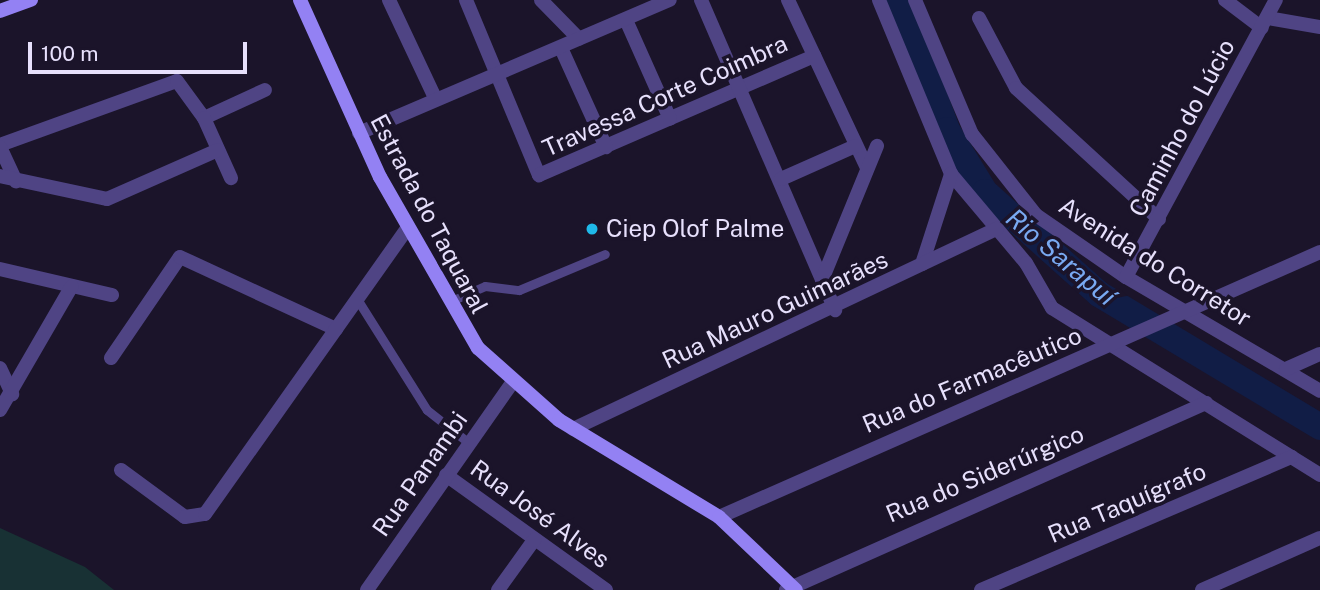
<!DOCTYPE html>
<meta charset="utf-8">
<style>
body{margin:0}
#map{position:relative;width:1320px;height:590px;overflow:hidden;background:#1b142a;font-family:"Public Sans",sans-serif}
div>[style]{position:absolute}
.green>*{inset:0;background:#183134}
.river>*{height:26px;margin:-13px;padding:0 13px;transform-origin:13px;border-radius:13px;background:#111d46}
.lane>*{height:9px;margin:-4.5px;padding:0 4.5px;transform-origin:4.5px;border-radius:4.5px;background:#4f4484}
.street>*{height:14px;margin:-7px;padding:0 7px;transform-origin:7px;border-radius:7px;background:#4f4484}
.secondary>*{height:14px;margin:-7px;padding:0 7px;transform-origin:7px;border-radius:7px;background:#9381f3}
.dots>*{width:19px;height:19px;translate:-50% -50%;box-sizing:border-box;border:4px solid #1b142a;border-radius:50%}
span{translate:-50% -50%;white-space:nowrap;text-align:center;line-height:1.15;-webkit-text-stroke:7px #1b142a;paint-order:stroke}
.street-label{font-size:24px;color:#e7e0fc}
.poi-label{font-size:24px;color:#e7e0fc}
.left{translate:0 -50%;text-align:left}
.water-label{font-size:26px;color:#79a9f2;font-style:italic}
.scale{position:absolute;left:28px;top:42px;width:219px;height:32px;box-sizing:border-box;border:4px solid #e7e0fc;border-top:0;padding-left:9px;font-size:21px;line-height:24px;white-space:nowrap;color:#e7e0fc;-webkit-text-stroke:5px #1b142a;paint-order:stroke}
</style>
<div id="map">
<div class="green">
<div style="clip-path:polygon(0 528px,85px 567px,114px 590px,0 590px)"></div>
</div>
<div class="river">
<div style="left:899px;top:0;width:139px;rotate:69.7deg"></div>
<div style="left:947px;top:130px;width:73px;rotate:58.5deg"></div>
<div style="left:985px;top:192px;width:153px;rotate:41.8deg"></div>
<div style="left:1099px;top:294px;width:258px;rotate:31deg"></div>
</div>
<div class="lane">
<div style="left:357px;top:299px;width:131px;rotate:57.8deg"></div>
<div style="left:427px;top:410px;width:53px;rotate:38.2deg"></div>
<div style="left:449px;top:302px;width:39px;rotate:-24deg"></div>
<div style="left:485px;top:286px;width:34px;rotate:7deg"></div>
<div style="left:519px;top:290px;width:93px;rotate:-22.7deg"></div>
</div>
<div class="street">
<div style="left:389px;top:0;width:110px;rotate:64.8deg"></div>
<div style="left:466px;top:0;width:190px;rotate:67.4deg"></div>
<div style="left:539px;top:175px;width:300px;rotate:-23.4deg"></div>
<div style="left:541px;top:0;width:54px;rotate:45.7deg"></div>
<div style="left:701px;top:0;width:338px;rotate:66.6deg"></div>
<div style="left:788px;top:0;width:186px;rotate:64.8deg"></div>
<div style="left:879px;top:0;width:188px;rotate:67.5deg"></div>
<div style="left:951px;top:174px;width:116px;rotate:49.9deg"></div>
<div style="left:1026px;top:263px;width:52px;rotate:60deg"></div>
<div style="left:1052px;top:308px;width:316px;rotate:31.9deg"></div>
<div style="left:915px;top:0;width:146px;rotate:67deg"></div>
<div style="left:972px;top:134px;width:103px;rotate:51.7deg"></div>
<div style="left:1036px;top:215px;width:109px;rotate:34.6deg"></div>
<div style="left:1126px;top:277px;width:225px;rotate:30.4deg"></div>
<div style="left:1225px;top:0;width:46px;rotate:37.1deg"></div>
<div style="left:979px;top:18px;width:79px;rotate:62.1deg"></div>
<div style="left:1016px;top:88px;width:194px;rotate:42.5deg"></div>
<div style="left:1268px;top:18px;width:53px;rotate:9.8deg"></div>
<div style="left:626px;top:20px;width:108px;rotate:66deg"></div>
<div style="left:561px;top:48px;width:109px;rotate:65.6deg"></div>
<div style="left:204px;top:118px;width:67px;rotate:-24.7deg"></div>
<div style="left:359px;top:133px;width:338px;rotate:-23.2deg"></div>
<div style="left:0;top:145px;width:188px;rotate:-19.9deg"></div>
<div style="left:177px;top:81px;width:46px;rotate:53.9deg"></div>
<div style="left:204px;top:118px;width:66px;rotate:65.8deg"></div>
<div style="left:0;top:147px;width:38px;rotate:65deg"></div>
<div style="left:0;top:176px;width:109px;rotate:12.1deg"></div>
<div style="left:107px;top:199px;width:121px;rotate:-23.8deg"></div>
<div style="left:781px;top:179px;width:81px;rotate:-24deg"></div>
<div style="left:922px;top:264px;width:95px;rotate:-72.1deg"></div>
<div style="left:0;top:269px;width:115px;rotate:13.1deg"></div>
<div style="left:1126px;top:277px;width:315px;rotate:-61.6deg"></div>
<div style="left:822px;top:280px;width:145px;rotate:-67.7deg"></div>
<div style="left:111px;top:358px;width:122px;rotate:-55.7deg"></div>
<div style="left:180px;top:257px;width:172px;rotate:24.8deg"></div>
<div style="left:0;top:368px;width:29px;rotate:65deg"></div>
<div style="left:1286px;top:369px;width:37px;rotate:-24deg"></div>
<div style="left:0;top:410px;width:143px;rotate:-59.9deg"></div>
<div style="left:573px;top:429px;width:469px;rotate:-25.3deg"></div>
<div style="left:121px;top:470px;width:79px;rotate:36.3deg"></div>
<div style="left:185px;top:517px;width:20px;rotate:-9deg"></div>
<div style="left:205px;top:514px;width:349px;rotate:-54.7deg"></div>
<div style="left:446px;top:475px;width:197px;rotate:35.7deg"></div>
<div style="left:719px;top:517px;width:657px;rotate:-23.79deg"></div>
<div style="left:367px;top:590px;width:251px;rotate:-55deg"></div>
<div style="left:498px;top:590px;width:62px;rotate:-54.2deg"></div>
<div style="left:786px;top:590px;width:460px;rotate:-24deg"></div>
<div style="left:981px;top:590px;width:338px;rotate:-23.2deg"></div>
<div style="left:1202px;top:590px;width:129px;rotate:-23.8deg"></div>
</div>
<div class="secondary">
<div style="left:300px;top:0;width:194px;rotate:65.7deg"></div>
<div style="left:380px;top:177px;width:197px;rotate:60.2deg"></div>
<div style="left:478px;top:348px;width:108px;rotate:41.6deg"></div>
<div style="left:559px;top:420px;width:187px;rotate:31.2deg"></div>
<div style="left:719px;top:517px;width:106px;rotate:43.5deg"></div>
<div style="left:0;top:11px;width:33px;rotate:-20deg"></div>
</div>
<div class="dots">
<div style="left:592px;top:229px;background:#1fb9e9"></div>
</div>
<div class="street-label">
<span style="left:665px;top:96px;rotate:-24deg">Travessa Corte Coimbra</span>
<span style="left:1182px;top:128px;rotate:-62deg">Caminho do Lúcio</span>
<span style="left:429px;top:214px;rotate:62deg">Estrada do Taquaral</span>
<span style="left:1155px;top:262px;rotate:32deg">Avenida do Corretor</span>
<span style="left:775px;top:310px;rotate:-25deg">Rua Mauro Guimarães</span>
<span style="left:972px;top:380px;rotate:-23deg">Rua do Farmacêutico</span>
<span style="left:420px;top:474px;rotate:-55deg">Rua Panambi</span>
<span style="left:985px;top:474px;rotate:-23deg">Rua do Siderúrgico</span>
<span style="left:1127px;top:503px;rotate:-23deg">Rua Taquígrafo</span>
<span style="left:540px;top:514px;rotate:36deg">Rua José Alves</span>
</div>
<div class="poi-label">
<span class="left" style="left:606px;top:229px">Ciep Olof Palme</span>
</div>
<div class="water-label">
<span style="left:1061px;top:257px;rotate:40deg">Rio Sarapuí</span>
</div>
<div class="scale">100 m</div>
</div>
